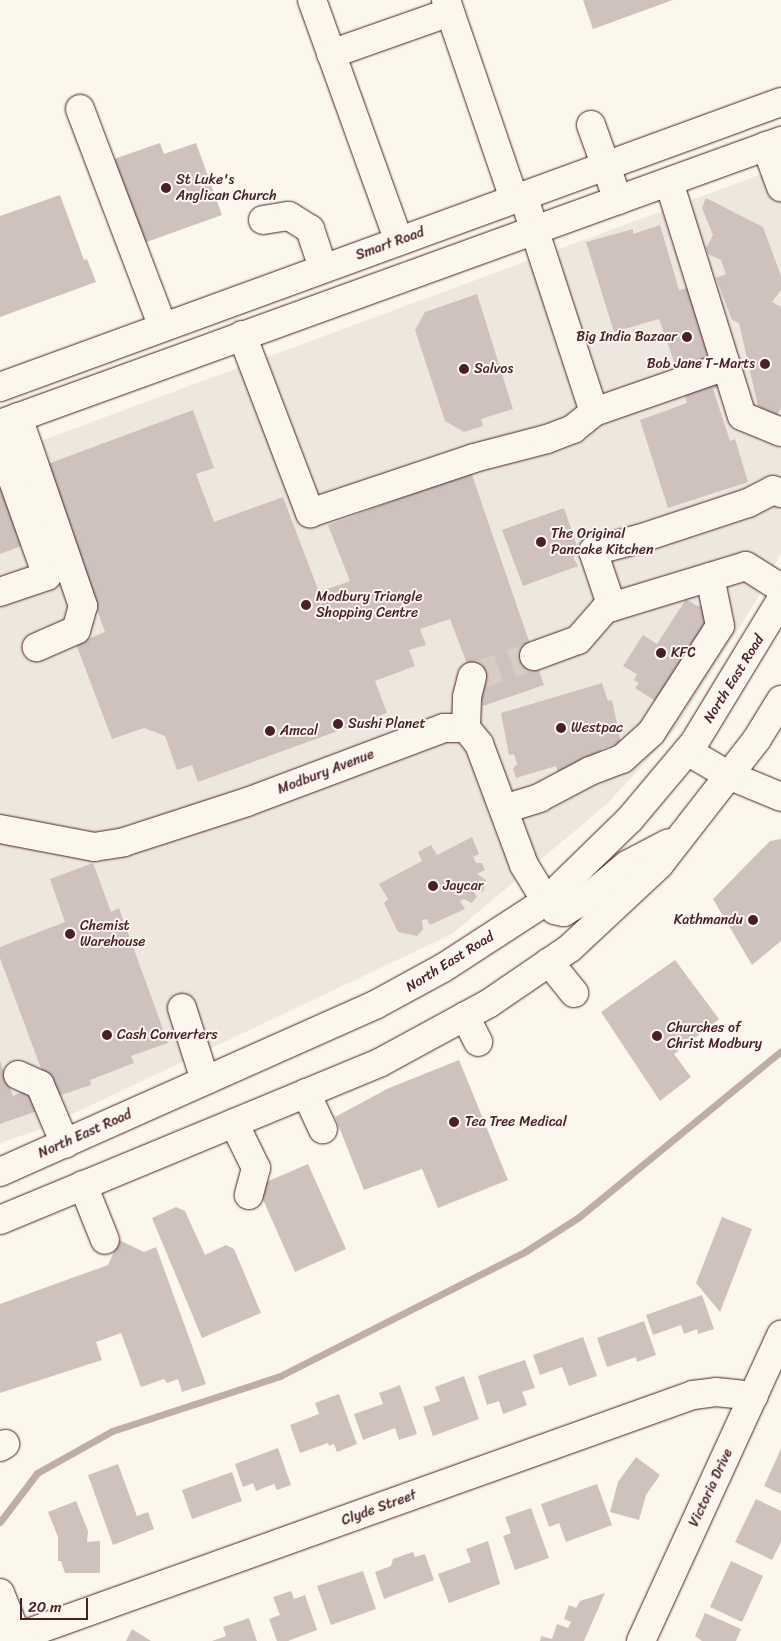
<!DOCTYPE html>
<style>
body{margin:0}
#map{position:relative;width:781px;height:1641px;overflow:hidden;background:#fbf7ec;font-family:Sriracha,sans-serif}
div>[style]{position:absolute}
.built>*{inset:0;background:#eee7de}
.stream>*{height:7px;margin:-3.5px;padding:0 3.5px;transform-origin:3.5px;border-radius:3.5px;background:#bfadaa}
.building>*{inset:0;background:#cfc2bc}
.minor-tunnel>*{height:28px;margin-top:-14px;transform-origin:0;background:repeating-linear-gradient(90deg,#d8ccc5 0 28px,transparent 0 42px)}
.roads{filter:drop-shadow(0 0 1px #4a1f2b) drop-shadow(0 0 1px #4a1f2b)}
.minor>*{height:28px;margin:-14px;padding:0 14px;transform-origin:14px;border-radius:14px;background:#fbf7ec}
.major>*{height:28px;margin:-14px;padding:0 14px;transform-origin:14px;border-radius:14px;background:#fbf7ec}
.highway>*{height:28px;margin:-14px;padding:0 14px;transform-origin:14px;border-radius:14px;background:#fbf7ec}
.dots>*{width:14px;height:14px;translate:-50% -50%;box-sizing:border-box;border:2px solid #fbf7ec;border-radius:50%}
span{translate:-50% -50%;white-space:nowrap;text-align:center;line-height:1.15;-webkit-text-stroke:4px #fbf7ec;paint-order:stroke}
.poi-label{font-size:14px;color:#4a1f2b}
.left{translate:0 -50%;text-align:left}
.right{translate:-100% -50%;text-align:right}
.street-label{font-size:14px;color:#4a1f2b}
.scale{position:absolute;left:20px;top:1598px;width:68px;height:22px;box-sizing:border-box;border:2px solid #4a1f2b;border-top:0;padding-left:6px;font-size:15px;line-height:18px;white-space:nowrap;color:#4a1f2b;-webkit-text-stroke:4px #fbf7ec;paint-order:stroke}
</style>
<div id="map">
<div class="built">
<div style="clip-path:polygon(781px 167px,781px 553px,756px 601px,674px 731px,607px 804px,452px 934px,41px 1129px,0 1143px,0 456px)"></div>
</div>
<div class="stream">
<div style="left:0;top:1522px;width:61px;rotate:-52.9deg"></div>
<div style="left:37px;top:1473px;width:86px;rotate:-29.2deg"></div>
<div style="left:112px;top:1431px;width:177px;rotate:-18.1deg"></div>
<div style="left:280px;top:1376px;width:276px;rotate:-26.9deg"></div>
<div style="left:526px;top:1251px;width:63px;rotate:-32.7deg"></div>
<div style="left:579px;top:1217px;width:261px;rotate:-39.4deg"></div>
</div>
<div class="building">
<div style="clip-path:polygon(583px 0,673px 0,593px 29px)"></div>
<div style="clip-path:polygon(160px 143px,164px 154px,196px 143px,222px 215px,141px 244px,111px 160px)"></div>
<div style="clip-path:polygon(60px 195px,84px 260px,87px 259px,96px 282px,0 317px,0 216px)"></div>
<div style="clip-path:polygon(706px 198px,763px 227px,781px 276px,781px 290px,772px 302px,781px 307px,781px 408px,776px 416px,758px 406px,739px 323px,732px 320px,716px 278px,726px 274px,721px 260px,708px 254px,706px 248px,713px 235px,702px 208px)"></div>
<div style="clip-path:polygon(660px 225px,679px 290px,692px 287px,715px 358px,677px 370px,659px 319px,614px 332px,586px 242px,633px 229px,633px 234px)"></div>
<div style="clip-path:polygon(477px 294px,513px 409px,481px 419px,483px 426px,464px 432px,445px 421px,415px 330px,425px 312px)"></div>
<div style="clip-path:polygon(715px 377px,718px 387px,713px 389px,730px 441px,735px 439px,748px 482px,668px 508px,640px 420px,687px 403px,682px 387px)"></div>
<div style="clip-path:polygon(193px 410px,214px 468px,196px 474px,214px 522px,283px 497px,319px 592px,350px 581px,328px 525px,471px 472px,544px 685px,483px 706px,450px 619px,420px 629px,426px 645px,409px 650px,415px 666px,375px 681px,387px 713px,198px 782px,192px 765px,177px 770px,165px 736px,144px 728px,112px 739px,76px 644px,105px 632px,45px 465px)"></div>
<div style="clip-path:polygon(0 473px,26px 544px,0 554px)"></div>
<div style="clip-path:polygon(564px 508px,580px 554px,573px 557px,578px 566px,523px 586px,502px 530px)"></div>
<div style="clip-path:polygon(686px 599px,697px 606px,724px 601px,660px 704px,635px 688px,639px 683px,634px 680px,637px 674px,623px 666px,643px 635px,657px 644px)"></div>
<div style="clip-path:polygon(602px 683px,608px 701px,612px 700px,621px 743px,601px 749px,602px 753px,558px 773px,556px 766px,516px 778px,513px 769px,517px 764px,514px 754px,509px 755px,501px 713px)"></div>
<div style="clip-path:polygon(472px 837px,479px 854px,473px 857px,476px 863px,482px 863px,485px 870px,477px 874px,486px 880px,483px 892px,472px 889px,477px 897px,472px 903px,464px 899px,460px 901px,465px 909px,430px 925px,427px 919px,422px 920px,423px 929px,417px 936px,398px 932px,384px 903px,388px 899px,379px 884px,422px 861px,418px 852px,431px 845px,437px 855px)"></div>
<div style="clip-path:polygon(781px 839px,781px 941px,752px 965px,713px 899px,770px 841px)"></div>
<div style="clip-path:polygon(93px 863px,111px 912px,119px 908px,168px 1043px,131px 1056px,134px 1063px,90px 1080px,91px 1085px,52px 1098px,0 958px,0 947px,65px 922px,50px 879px)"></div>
<div style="clip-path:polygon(675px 960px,719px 1019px,674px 1054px,691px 1077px,660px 1101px,601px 1012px)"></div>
<div style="clip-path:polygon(459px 1060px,508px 1180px,438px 1208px,422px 1169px,364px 1190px,335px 1117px,389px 1088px)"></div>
<div style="clip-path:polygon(0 1061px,13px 1096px,32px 1088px,40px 1110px,0 1124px)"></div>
<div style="clip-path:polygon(308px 1164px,346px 1249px,295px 1272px,257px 1186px)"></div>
<div style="clip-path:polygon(176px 1207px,185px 1211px,205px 1255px,226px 1245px,234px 1249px,261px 1313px,202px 1338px,152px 1218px)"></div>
<div style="clip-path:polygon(722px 1217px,752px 1229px,720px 1312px,696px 1283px)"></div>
<div style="clip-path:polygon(119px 1240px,144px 1252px,156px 1247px,206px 1384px,182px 1392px,178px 1379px,167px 1383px,164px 1379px,141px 1387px,121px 1333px,96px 1342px,102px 1360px,0 1393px,0 1304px,108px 1265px)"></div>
<div style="clip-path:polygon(702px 1295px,714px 1329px,698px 1334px,697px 1329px,684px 1334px,681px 1325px,653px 1335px,646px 1315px)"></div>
<div style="clip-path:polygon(644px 1321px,656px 1355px,637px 1362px,636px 1357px,607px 1367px,597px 1338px)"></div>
<div style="clip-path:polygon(583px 1337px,597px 1376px,569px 1386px,562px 1367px,540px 1375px,533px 1355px)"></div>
<div style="clip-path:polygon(525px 1360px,535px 1388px,522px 1392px,527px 1405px,503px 1414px,499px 1401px,487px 1405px,478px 1376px)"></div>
<div style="clip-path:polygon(464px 1376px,479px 1419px,433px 1436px,423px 1407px,440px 1401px,435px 1387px)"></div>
<div style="clip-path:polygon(400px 1385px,417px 1434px,399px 1440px,395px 1428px,363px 1440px,354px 1414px,383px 1404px,379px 1393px)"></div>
<div style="clip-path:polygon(339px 1394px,357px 1444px,337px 1452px,334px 1444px,329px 1446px,328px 1443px,300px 1453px,290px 1425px,319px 1414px,315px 1403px)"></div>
<div style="clip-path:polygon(278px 1448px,291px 1485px,277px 1490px,274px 1484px,256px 1491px,253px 1483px,243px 1487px,235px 1464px)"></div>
<div style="clip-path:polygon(781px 1449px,781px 1494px,764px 1486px)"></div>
<div style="clip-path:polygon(636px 1457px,660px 1475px,646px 1495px,639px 1520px,610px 1512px,618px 1482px)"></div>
<div style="clip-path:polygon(118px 1464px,137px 1516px,148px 1512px,154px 1529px,113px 1545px,88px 1475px)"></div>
<div style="clip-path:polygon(232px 1472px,242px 1501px,192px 1519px,182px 1490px)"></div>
<div style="clip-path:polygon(597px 1484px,612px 1525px,566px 1542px,559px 1523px,549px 1527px,541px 1504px)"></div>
<div style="clip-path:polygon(756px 1499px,781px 1511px,781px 1542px,772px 1560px,735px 1542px)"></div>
<div style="clip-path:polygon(76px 1501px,88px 1531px,87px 1542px,100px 1541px,100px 1573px,65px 1573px,61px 1561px,58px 1561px,58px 1537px,48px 1512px)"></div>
<div style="clip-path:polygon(531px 1508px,549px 1558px,515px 1570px,503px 1536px,511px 1533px,505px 1517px)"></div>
<div style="clip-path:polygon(488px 1541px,500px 1584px,449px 1603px,438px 1574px,471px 1562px,466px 1549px)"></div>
<div style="clip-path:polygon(413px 1552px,415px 1557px,425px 1554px,434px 1580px,384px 1599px,375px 1572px,391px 1566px,393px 1559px)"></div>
<div style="clip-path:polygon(731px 1561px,763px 1576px,742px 1622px,710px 1607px)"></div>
<div style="clip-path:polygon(363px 1571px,376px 1609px,331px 1625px,317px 1586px)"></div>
<div style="clip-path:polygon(291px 1591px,294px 1599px,305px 1595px,317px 1630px,288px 1641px,277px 1641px,269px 1619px,280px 1615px,273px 1597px)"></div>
<div style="clip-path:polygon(605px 1593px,584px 1641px,540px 1641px,541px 1636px,552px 1639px,557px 1624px,568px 1628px,571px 1622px,564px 1619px,569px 1605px,576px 1608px,580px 1601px)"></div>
<div style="clip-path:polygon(705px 1613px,741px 1629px,736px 1641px,702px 1641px,695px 1636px)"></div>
<div style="clip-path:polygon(249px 1618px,257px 1641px,212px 1641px,226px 1636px,223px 1627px)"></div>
<div style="clip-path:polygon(132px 1629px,151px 1641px,126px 1641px)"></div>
</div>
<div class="minor-tunnel">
<div style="left:472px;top:677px;width:65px;rotate:-18.7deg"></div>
</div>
<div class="roads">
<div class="minor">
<div style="left:312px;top:0;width:256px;rotate:70.2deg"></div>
<div style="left:446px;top:0;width:210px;rotate:71.1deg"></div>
<div style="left:331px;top:54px;width:126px;rotate:-19.4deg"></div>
<div style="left:80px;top:109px;width:233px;rotate:69.2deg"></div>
<div style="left:591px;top:125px;width:80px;rotate:70.2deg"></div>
<div style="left:766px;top:146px;width:44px;rotate:69.9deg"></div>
<div style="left:669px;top:182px;width:245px;rotate:72.7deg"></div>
<div style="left:742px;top:416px;width:42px;rotate:22.3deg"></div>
<div style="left:523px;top:195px;width:228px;rotate:71.9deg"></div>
<div style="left:263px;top:220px;width:26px;rotate:-9deg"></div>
<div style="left:289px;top:216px;width:25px;rotate:32deg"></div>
<div style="left:310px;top:229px;width:41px;rotate:71.6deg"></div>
<div style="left:242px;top:335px;width:191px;rotate:69.1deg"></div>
<div style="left:310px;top:513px;width:173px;rotate:-18.5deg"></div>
<div style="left:474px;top:458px;width:75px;rotate:-14.6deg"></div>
<div style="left:547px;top:439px;width:28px;rotate:-21deg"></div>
<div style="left:573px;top:429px;width:27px;rotate:-39deg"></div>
<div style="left:594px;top:412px;width:140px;rotate:-19.2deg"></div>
<div style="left:18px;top:417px;width:200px;rotate:71deg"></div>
<div style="left:83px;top:606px;width:25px;rotate:106deg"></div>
<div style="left:76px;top:630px;width:43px;rotate:156.4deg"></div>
<div style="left:0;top:444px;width:140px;rotate:70.4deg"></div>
<div style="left:47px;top:576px;width:50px;rotate:161.2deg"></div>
<div style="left:612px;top:607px;width:59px;rotate:-108.7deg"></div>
<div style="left:593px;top:551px;width:48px;rotate:-14.6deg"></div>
<div style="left:639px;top:539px;width:115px;rotate:-18.3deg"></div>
<div style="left:748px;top:503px;width:28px;rotate:-27deg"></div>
<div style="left:773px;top:490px;width:9px;rotate:21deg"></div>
<div style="left:534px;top:656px;width:47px;rotate:-20deg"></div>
<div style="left:578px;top:640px;width:41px;rotate:-48.9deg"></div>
<div style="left:605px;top:609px;width:147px;rotate:-17deg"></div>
<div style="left:746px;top:566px;width:41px;rotate:32.2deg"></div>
<div style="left:466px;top:728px;width:31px;rotate:-88deg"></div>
<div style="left:467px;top:697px;width:21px;rotate:-76deg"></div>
<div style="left:728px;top:775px;width:57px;rotate:22.5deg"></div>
<div style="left:504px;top:809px;width:37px;rotate:-17deg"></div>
<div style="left:539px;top:798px;width:58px;rotate:-27.9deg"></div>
<div style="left:590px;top:771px;width:34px;rotate:-21deg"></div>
<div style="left:622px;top:759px;width:39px;rotate:-42deg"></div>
<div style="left:651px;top:733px;width:127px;rotate:-57.2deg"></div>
<div style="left:720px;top:626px;width:50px;rotate:-101.5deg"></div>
<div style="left:0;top:829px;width:96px;rotate:10.8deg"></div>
<div style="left:94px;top:847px;width:30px;rotate:-9deg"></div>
<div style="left:124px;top:842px;width:129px;rotate:-18deg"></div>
<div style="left:247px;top:802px;width:210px;rotate:-20.6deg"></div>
<div style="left:444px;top:728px;width:22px"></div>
<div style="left:466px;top:728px;width:21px;rotate:51deg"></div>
<div style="left:479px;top:744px;width:129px;rotate:69.6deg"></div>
<div style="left:524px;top:865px;width:42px;rotate:58.6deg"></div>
<div style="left:549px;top:962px;width:40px;rotate:51deg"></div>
<div style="left:182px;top:1008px;width:76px;rotate:72.3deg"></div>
<div style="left:465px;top:1016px;width:29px;rotate:63deg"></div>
<div style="left:18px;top:1075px;width:24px;rotate:24deg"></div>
<div style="left:40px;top:1085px;width:64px;rotate:67deg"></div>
<div style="left:306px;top:1093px;width:40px;rotate:65deg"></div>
<div style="left:234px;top:1123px;width:50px;rotate:63.9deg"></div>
<div style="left:256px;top:1168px;width:28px;rotate:105deg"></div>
<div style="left:83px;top:1185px;width:59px;rotate:68.2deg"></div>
<div style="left:0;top:1447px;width:6px;rotate:-31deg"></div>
<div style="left:6px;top:1641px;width:730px;rotate:-19.7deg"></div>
<div style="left:693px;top:1395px;width:23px;rotate:-7deg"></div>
<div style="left:716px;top:1392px;width:38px;rotate:6deg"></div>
<div style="left:641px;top:1641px;width:337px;rotate:-65.4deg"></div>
</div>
<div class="major">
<div style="left:0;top:387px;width:831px;rotate:-20.05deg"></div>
<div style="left:0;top:424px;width:831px;rotate:-19.92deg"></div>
<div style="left:0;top:1593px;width:52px;rotate:68.4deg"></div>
</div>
<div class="highway">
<div style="left:687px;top:751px;width:48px;rotate:30.3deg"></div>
<div style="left:546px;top:901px;width:13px;rotate:45deg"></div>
<div style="left:555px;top:910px;width:9px;rotate:13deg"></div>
<div style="left:564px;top:912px;width:31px;rotate:-32deg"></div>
<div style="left:590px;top:896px;width:48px;rotate:-40deg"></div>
<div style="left:627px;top:865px;width:47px;rotate:-27.6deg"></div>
<div style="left:0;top:1172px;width:411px;rotate:-24deg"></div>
<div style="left:375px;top:1005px;width:77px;rotate:-28.6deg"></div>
<div style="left:443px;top:968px;width:123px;rotate:-33deg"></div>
<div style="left:546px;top:901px;width:117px;rotate:-44.3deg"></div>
<div style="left:630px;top:819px;width:99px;rotate:-49.9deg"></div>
<div style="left:694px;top:743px;width:167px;rotate:-58.7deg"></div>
<div style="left:0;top:1220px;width:412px;rotate:-22.5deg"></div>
<div style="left:381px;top:1062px;width:122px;rotate:-28.5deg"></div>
<div style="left:488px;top:1004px;width:99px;rotate:-34.3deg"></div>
<div style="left:570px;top:948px;width:122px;rotate:-43deg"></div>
<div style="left:659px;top:865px;width:160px;rotate:-52.1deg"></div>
<div style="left:757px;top:739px;width:46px;rotate:-58.4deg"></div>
</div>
</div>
<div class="dots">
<div style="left:166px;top:188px;background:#4a1f2b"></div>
<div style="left:687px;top:337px;background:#4a1f2b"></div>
<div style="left:765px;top:364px;background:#4a1f2b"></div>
<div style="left:464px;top:369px;background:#4a1f2b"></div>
<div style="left:541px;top:542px;background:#4a1f2b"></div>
<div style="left:306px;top:605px;background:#4a1f2b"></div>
<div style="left:661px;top:653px;background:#4a1f2b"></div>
<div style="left:338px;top:724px;background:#4a1f2b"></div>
<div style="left:561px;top:728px;background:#4a1f2b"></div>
<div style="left:270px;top:731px;background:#4a1f2b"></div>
<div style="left:433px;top:886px;background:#4a1f2b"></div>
<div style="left:753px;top:920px;background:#4a1f2b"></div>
<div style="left:70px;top:934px;background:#4a1f2b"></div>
<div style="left:107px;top:1035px;background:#4a1f2b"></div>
<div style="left:657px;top:1036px;background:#4a1f2b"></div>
<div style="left:454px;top:1122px;background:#4a1f2b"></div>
</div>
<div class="poi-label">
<span class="left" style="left:176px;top:188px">St Luke's<br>Anglican Church</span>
<span class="right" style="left:677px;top:337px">Big India Bazaar</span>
<span class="right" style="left:755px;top:364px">Bob Jane T-Marts</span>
<span class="left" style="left:474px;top:369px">Salvos</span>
<span class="left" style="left:551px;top:542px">The Original<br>Pancake Kitchen</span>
<span class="left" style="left:316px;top:605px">Modbury Triangle<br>Shopping Centre</span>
<span class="left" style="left:671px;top:653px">KFC</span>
<span class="left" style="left:348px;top:724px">Sushi Planet</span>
<span class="left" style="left:571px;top:728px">Westpac</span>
<span class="left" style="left:280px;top:731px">Amcal</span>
<span class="left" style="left:443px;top:886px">Jaycar</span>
<span class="right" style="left:743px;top:920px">Kathmandu</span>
<span class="left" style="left:80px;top:934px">Chemist<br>Warehouse</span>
<span class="left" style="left:667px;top:1036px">Churches of<br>Christ Modbury</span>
<span class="left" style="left:117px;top:1035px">Cash Converters</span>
<span class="left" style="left:465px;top:1122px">Tea Tree Medical</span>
</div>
<div class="street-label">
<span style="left:390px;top:244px;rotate:-20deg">Smart Road</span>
<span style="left:734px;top:679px;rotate:-58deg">North East Road</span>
<span style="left:326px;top:772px;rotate:-21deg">Modbury Avenue</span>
<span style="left:450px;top:962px;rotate:-32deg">North East Road</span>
<span style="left:85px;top:1134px;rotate:-24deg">North East Road</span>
<span style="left:711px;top:1488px;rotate:-65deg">Victoria Drive</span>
<span style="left:379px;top:1508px;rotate:-20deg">Clyde Street</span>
</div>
<div class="scale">20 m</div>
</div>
